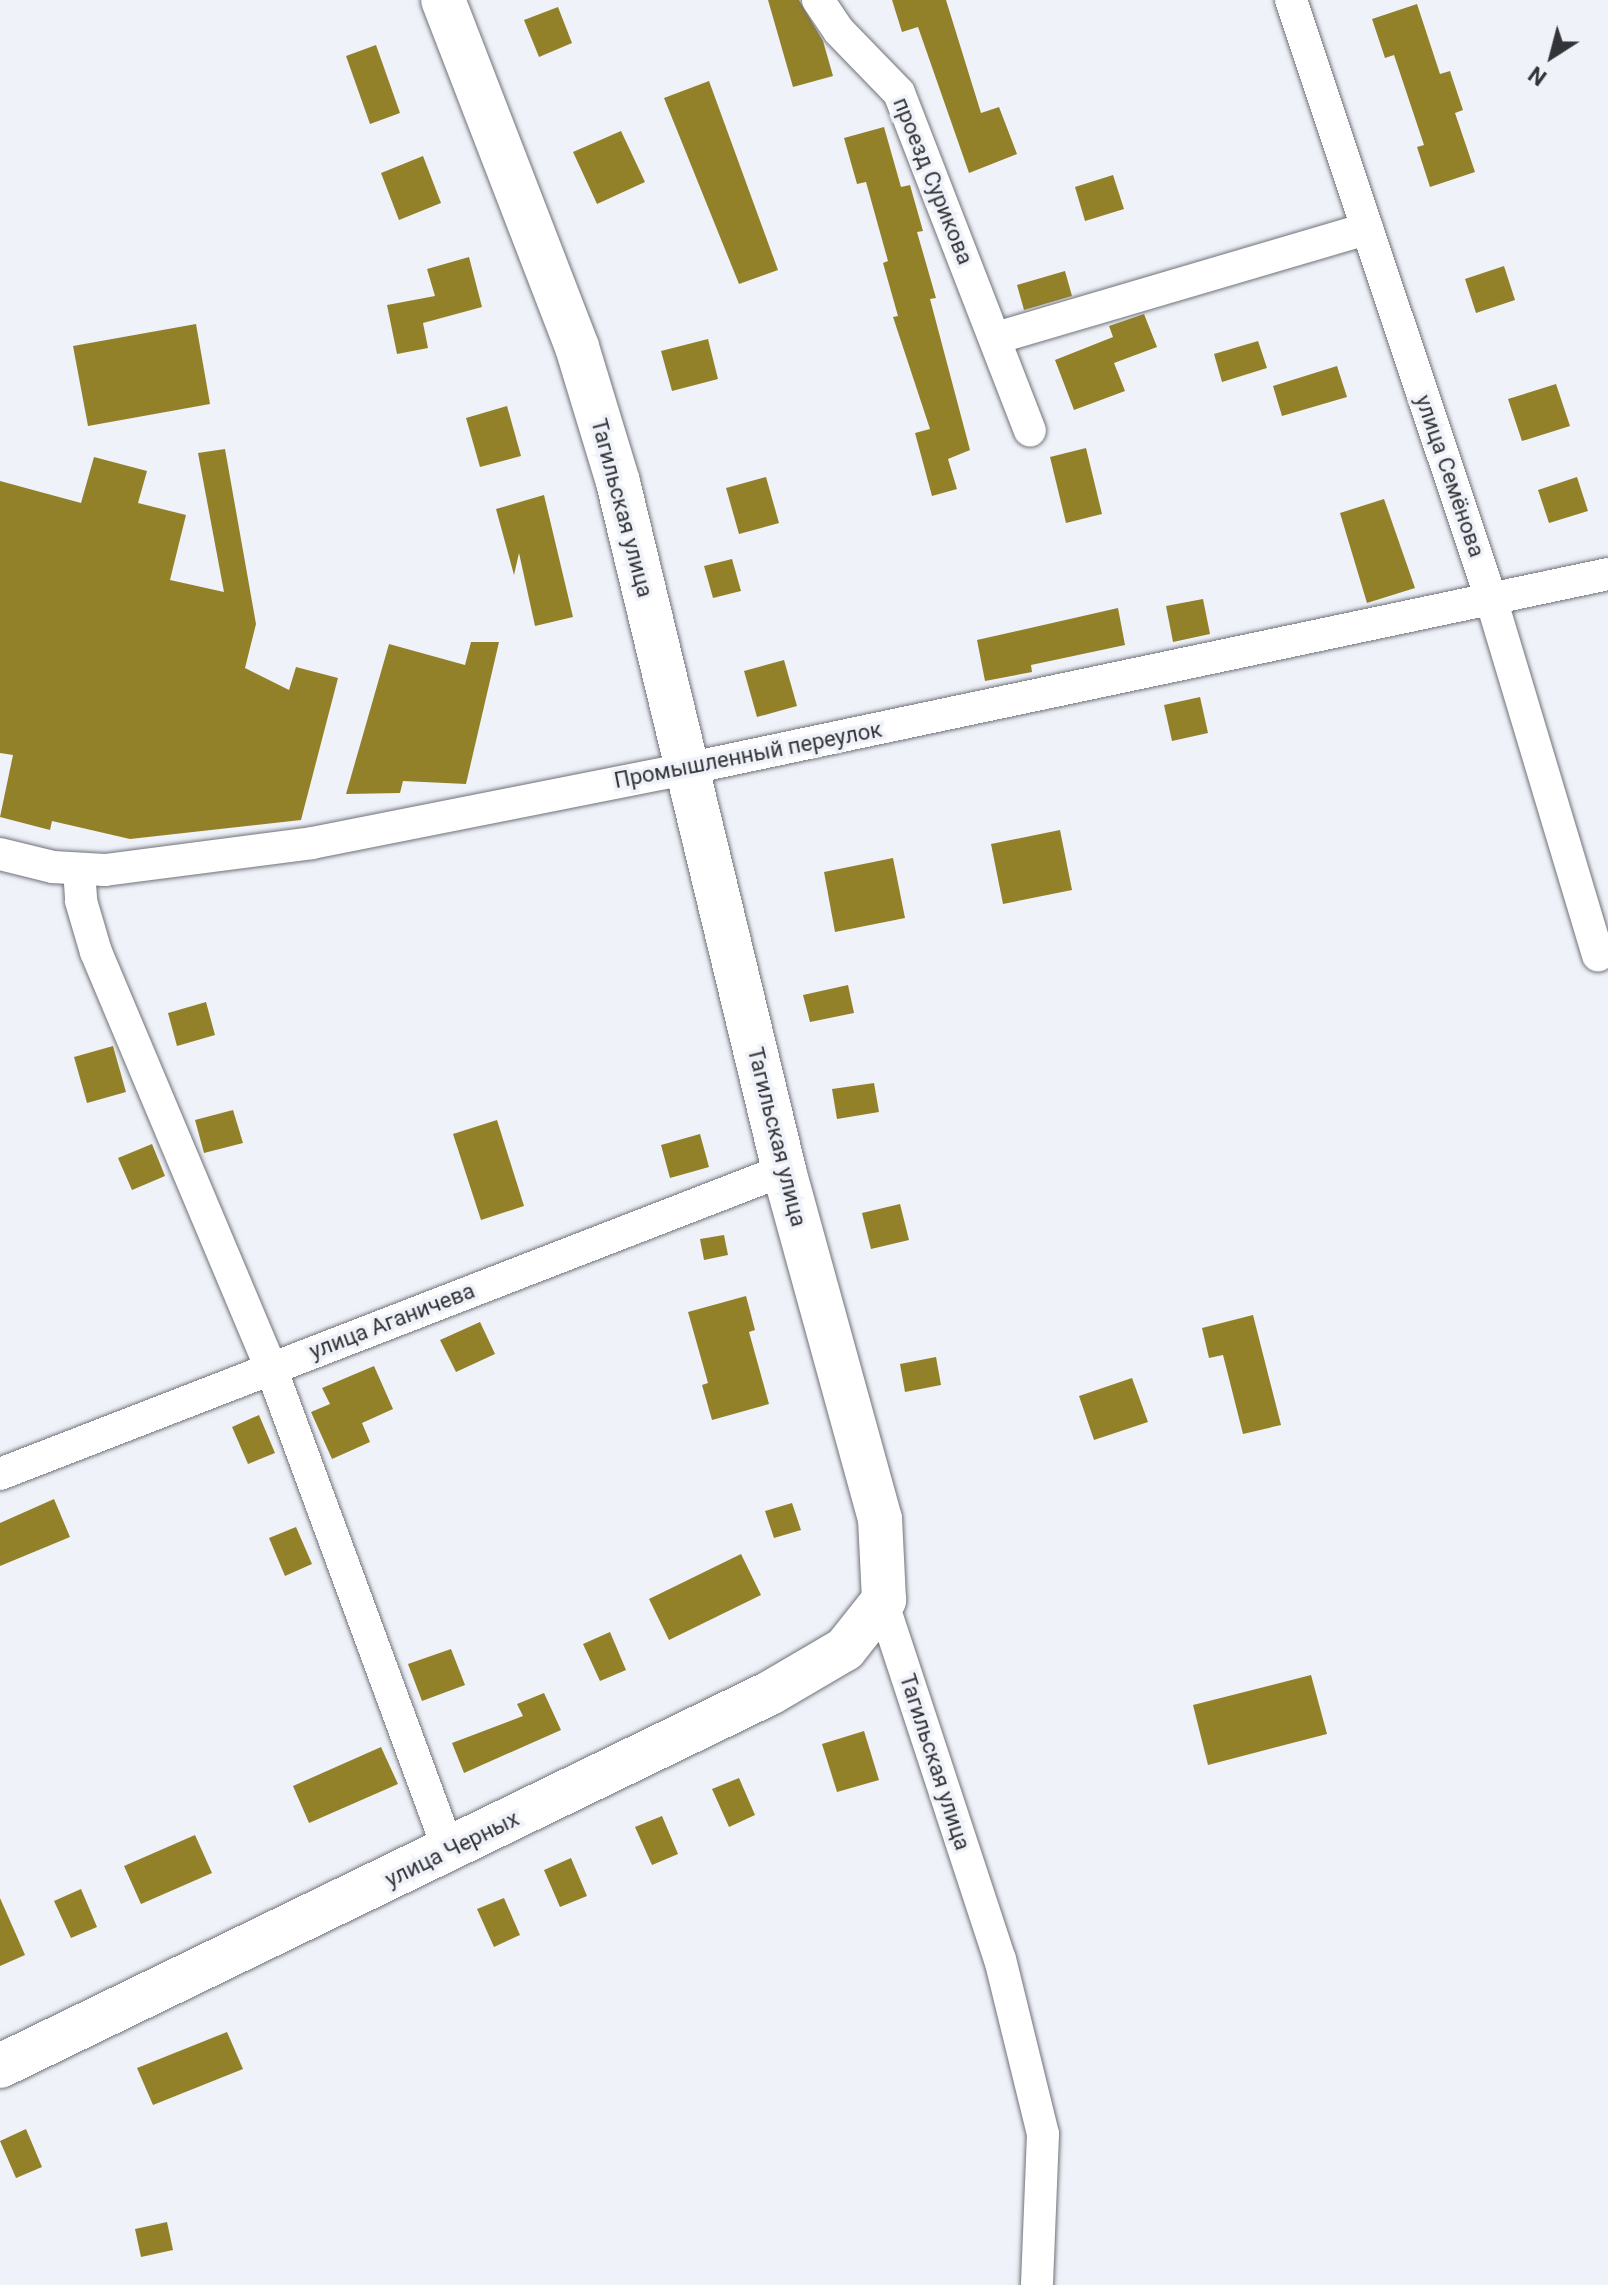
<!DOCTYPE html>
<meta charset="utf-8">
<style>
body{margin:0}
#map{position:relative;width:1608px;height:2285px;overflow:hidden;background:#eff2f9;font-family:Roboto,sans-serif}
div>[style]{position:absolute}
.building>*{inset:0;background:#93812a}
.roads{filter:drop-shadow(0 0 2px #707278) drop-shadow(0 0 2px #707278)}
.minor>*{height:32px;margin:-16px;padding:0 16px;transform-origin:16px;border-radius:16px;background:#fff}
.primary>*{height:44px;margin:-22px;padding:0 22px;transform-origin:22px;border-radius:22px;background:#fff}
span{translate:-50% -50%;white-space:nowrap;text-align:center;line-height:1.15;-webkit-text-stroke:7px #eff2f9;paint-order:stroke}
.street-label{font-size:22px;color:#333437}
.north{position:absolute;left:1512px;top:16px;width:80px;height:80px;-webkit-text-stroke:6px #eff2f9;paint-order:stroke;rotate:216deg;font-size:22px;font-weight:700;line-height:32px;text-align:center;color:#333437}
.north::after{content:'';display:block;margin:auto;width:28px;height:36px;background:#333437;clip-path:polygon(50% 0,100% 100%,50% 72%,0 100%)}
</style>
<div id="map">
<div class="building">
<div style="clip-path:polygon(768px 0,799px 0,823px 41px,833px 76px,793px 87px)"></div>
<div style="clip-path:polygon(892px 0,946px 0,981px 113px,999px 107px,1017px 154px,969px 173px,918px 27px,902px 32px)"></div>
<div style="clip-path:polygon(1417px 4px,1440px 74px,1450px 71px,1463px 110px,1455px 113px,1475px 172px,1430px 187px,1417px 147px,1424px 145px,1394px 55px,1385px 58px,1372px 19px)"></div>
<div style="clip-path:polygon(558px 7px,572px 43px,539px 57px,524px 20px)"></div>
<div style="clip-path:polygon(376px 45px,400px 113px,370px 124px,346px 56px)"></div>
<div style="clip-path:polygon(709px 81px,778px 270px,739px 284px,664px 98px)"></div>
<div style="clip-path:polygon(884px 127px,901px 187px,910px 185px,923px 231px,917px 232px,936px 298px,930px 299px,970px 450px,948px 459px,957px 489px,932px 496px,915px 433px,930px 429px,893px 317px,898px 316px,883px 263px,888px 261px,866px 182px,857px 184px,844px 138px)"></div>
<div style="clip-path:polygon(621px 131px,645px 182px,597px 204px,573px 152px)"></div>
<div style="clip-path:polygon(423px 156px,441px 203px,399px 220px,381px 173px)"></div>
<div style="clip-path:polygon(1113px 175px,1124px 209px,1085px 221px,1075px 187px)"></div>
<div style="clip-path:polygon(469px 257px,482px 307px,423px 323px,428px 348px,397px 354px,387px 305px,435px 296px,427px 269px)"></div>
<div style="clip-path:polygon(1504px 266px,1515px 300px,1476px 313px,1465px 279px)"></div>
<div style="clip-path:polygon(1065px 271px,1072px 296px,1024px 310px,1017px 285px)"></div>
<div style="clip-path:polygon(1144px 314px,1157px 347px,1114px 363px,1125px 391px,1074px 410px,1055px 360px,1113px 337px,1109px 326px)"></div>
<div style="clip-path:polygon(196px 324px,210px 404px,88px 426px,73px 346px)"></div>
<div style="clip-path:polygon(708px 339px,718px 379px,672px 391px,661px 351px)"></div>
<div style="clip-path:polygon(1258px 341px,1267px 368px,1222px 382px,1214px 354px)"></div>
<div style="clip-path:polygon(1337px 366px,1347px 397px,1282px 416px,1273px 386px)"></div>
<div style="clip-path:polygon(1556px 384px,1570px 426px,1522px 441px,1508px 399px)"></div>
<div style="clip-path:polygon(507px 406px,521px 456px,480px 467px,466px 418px)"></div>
<div style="clip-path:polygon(1086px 448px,1102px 514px,1066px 523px,1050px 457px)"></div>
<div style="clip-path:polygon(225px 449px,256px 624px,245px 668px,289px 690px,296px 667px,338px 678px,301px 820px,130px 839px,52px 821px,50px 830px,0 817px,13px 755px,0 753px,0 481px,81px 503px,94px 457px,147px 471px,138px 503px,186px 515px,170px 580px,224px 592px,198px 453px)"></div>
<div style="clip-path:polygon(766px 477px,779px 523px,739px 534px,726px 488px)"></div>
<div style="clip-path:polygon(1577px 477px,1588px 511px,1549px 523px,1538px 490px)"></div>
<div style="clip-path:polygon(544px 495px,573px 617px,535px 626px,519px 553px,514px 575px,496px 509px)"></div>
<div style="clip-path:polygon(1384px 499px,1415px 588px,1367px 603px,1340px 513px)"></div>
<div style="clip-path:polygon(732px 559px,741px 591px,713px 598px,704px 566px)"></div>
<div style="clip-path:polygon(1203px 599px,1210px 634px,1173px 642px,1166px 606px)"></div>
<div style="clip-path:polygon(1118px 608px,1125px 645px,1031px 665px,1032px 672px,985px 681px,977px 640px)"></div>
<div style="clip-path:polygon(471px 642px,499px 642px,466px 784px,403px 781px,400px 793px,346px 794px,389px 644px,465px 665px)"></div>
<div style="clip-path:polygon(784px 660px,797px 706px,757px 717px,744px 671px)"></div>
<div style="clip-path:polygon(1200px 697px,1208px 733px,1172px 741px,1164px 705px)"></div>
<div style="clip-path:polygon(1060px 830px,1072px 890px,1003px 904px,991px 844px)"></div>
<div style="clip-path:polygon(893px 858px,905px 918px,835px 932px,824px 872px)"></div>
<div style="clip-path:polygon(848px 985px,854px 1013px,810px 1022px,803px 995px)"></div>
<div style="clip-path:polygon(206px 1002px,215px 1035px,177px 1046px,168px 1013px)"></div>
<div style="clip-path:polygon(113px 1046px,126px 1092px,87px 1103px,74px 1057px)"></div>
<div style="clip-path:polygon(874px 1083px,879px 1112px,837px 1119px,832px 1089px)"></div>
<div style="clip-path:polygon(233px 1110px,243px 1143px,204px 1153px,195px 1120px)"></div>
<div style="clip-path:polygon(497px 1120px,524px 1206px,481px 1220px,453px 1134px)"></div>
<div style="clip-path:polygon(700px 1134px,709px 1167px,670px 1178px,661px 1145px)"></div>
<div style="clip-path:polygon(152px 1144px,165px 1176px,132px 1190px,118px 1158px)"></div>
<div style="clip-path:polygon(900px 1204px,909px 1240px,871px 1249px,862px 1213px)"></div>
<div style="clip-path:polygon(724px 1235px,728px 1255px,704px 1260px,700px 1239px)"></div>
<div style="clip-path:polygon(746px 1296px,755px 1330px,749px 1332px,769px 1404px,712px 1420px,702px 1385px,708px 1383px,688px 1312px)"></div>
<div style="clip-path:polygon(1253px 1315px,1281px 1425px,1243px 1434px,1223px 1355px,1209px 1358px,1202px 1328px)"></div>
<div style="clip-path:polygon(480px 1322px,495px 1354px,456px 1372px,440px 1340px)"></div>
<div style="clip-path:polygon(936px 1357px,941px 1385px,905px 1392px,900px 1364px)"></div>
<div style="clip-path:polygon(374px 1366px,393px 1409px,362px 1423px,370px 1442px,332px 1459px,311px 1412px,330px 1404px,322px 1388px)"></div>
<div style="clip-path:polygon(1132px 1378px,1148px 1422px,1094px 1440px,1079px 1396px)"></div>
<div style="clip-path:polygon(259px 1415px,275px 1453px,248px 1464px,232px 1427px)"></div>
<div style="clip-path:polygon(54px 1499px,70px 1537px,0 1566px,0 1523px)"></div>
<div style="clip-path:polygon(792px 1503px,801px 1530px,774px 1538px,765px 1511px)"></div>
<div style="clip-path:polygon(296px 1527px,312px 1564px,285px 1576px,269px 1538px)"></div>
<div style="clip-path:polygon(741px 1554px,761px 1595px,669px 1640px,649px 1599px)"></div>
<div style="clip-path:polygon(610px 1632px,626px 1670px,600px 1681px,583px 1644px)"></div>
<div style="clip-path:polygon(451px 1649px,465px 1685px,422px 1701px,408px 1664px)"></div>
<div style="clip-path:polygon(1311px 1675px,1327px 1734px,1208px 1765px,1193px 1705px)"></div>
<div style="clip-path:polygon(544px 1693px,561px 1730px,464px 1773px,452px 1743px,523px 1716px,517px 1704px)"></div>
<div style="clip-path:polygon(864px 1731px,879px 1780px,837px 1792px,822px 1744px)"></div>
<div style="clip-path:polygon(381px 1747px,398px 1784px,309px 1823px,293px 1786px)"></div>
<div style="clip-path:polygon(739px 1778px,755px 1815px,729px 1827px,712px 1789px)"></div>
<div style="clip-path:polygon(662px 1816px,678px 1854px,652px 1865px,635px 1827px)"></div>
<div style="clip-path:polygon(195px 1835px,212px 1873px,141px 1904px,124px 1866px)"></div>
<div style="clip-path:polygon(571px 1858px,587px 1896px,560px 1907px,544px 1870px)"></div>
<div style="clip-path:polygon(81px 1889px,97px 1927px,71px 1938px,54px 1901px)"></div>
<div style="clip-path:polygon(0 1898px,25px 1955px,0 1966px)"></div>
<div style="clip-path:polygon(504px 1898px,520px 1935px,494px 1947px,477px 1909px)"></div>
<div style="clip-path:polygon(227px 2032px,243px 2069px,153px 2105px,137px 2068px)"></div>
<div style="clip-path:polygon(26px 2129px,42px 2167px,16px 2178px,0 2141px)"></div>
<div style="clip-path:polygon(167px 2222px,173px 2250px,141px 2257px,135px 2229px)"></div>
</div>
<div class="roads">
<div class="minor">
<div style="left:818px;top:0;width:37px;rotate:56deg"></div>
<div style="left:839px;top:31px;width:86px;rotate:45.9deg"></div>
<div style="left:899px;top:93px;width:362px;rotate:68.8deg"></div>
<div style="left:1291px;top:0;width:635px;rotate:71.54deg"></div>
<div style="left:1492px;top:602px;width:369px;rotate:73.3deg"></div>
<div style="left:996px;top:338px;width:387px;rotate:-16.4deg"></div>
<div style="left:0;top:854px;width:55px;rotate:13.8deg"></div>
<div style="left:53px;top:867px;width:52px;rotate:3.3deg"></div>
<div style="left:105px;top:870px;width:209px;rotate:-7.4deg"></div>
<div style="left:312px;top:843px;width:381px;rotate:-11.2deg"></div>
<div style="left:686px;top:769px;width:942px;rotate:-11.94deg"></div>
<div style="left:79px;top:869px;width:32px;rotate:86deg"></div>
<div style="left:81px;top:901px;width:53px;rotate:73.6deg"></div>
<div style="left:96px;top:952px;width:451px;rotate:67.2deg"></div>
<div style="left:271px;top:1368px;width:515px;rotate:69.77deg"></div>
<div style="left:0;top:1474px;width:841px;rotate:-21.19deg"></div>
<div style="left:883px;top:1604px;width:374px;rotate:71.8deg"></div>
<div style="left:1000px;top:1959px;width:180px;rotate:76.2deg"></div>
<div style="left:1043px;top:2134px;width:151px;rotate:92.3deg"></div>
</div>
<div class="primary">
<div style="left:0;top:2066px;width:856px;rotate:-25.85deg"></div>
<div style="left:770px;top:1693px;width:87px;rotate:-30.4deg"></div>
<div style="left:845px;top:1649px;width:63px;rotate:-51.5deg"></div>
<div style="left:884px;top:1600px;width:81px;rotate:-92.8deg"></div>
<div style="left:880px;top:1519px;width:362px;rotate:-105.4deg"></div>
<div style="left:784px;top:1170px;width:708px;rotate:-103.57deg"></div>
<div style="left:618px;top:482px;width:141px;rotate:-106.9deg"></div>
<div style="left:577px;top:347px;width:372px;rotate:-111.1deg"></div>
</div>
</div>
<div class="street-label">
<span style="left:933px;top:181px;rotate:68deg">проезд Сурикова</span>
<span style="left:1450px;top:476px;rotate:71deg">улица Семёнова</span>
<span style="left:622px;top:508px;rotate:75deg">Тагильская улица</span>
<span style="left:748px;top:755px;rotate:-11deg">Промышленный переулок</span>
<span style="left:777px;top:1137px;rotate:76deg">Тагильская улица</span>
<span style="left:392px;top:1321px;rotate:-21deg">улица Аганичева</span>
<span style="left:935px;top:1762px;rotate:72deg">Тагильская улица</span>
<span style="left:452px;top:1849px;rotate:-26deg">улица Черных</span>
</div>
<div class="north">N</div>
</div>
